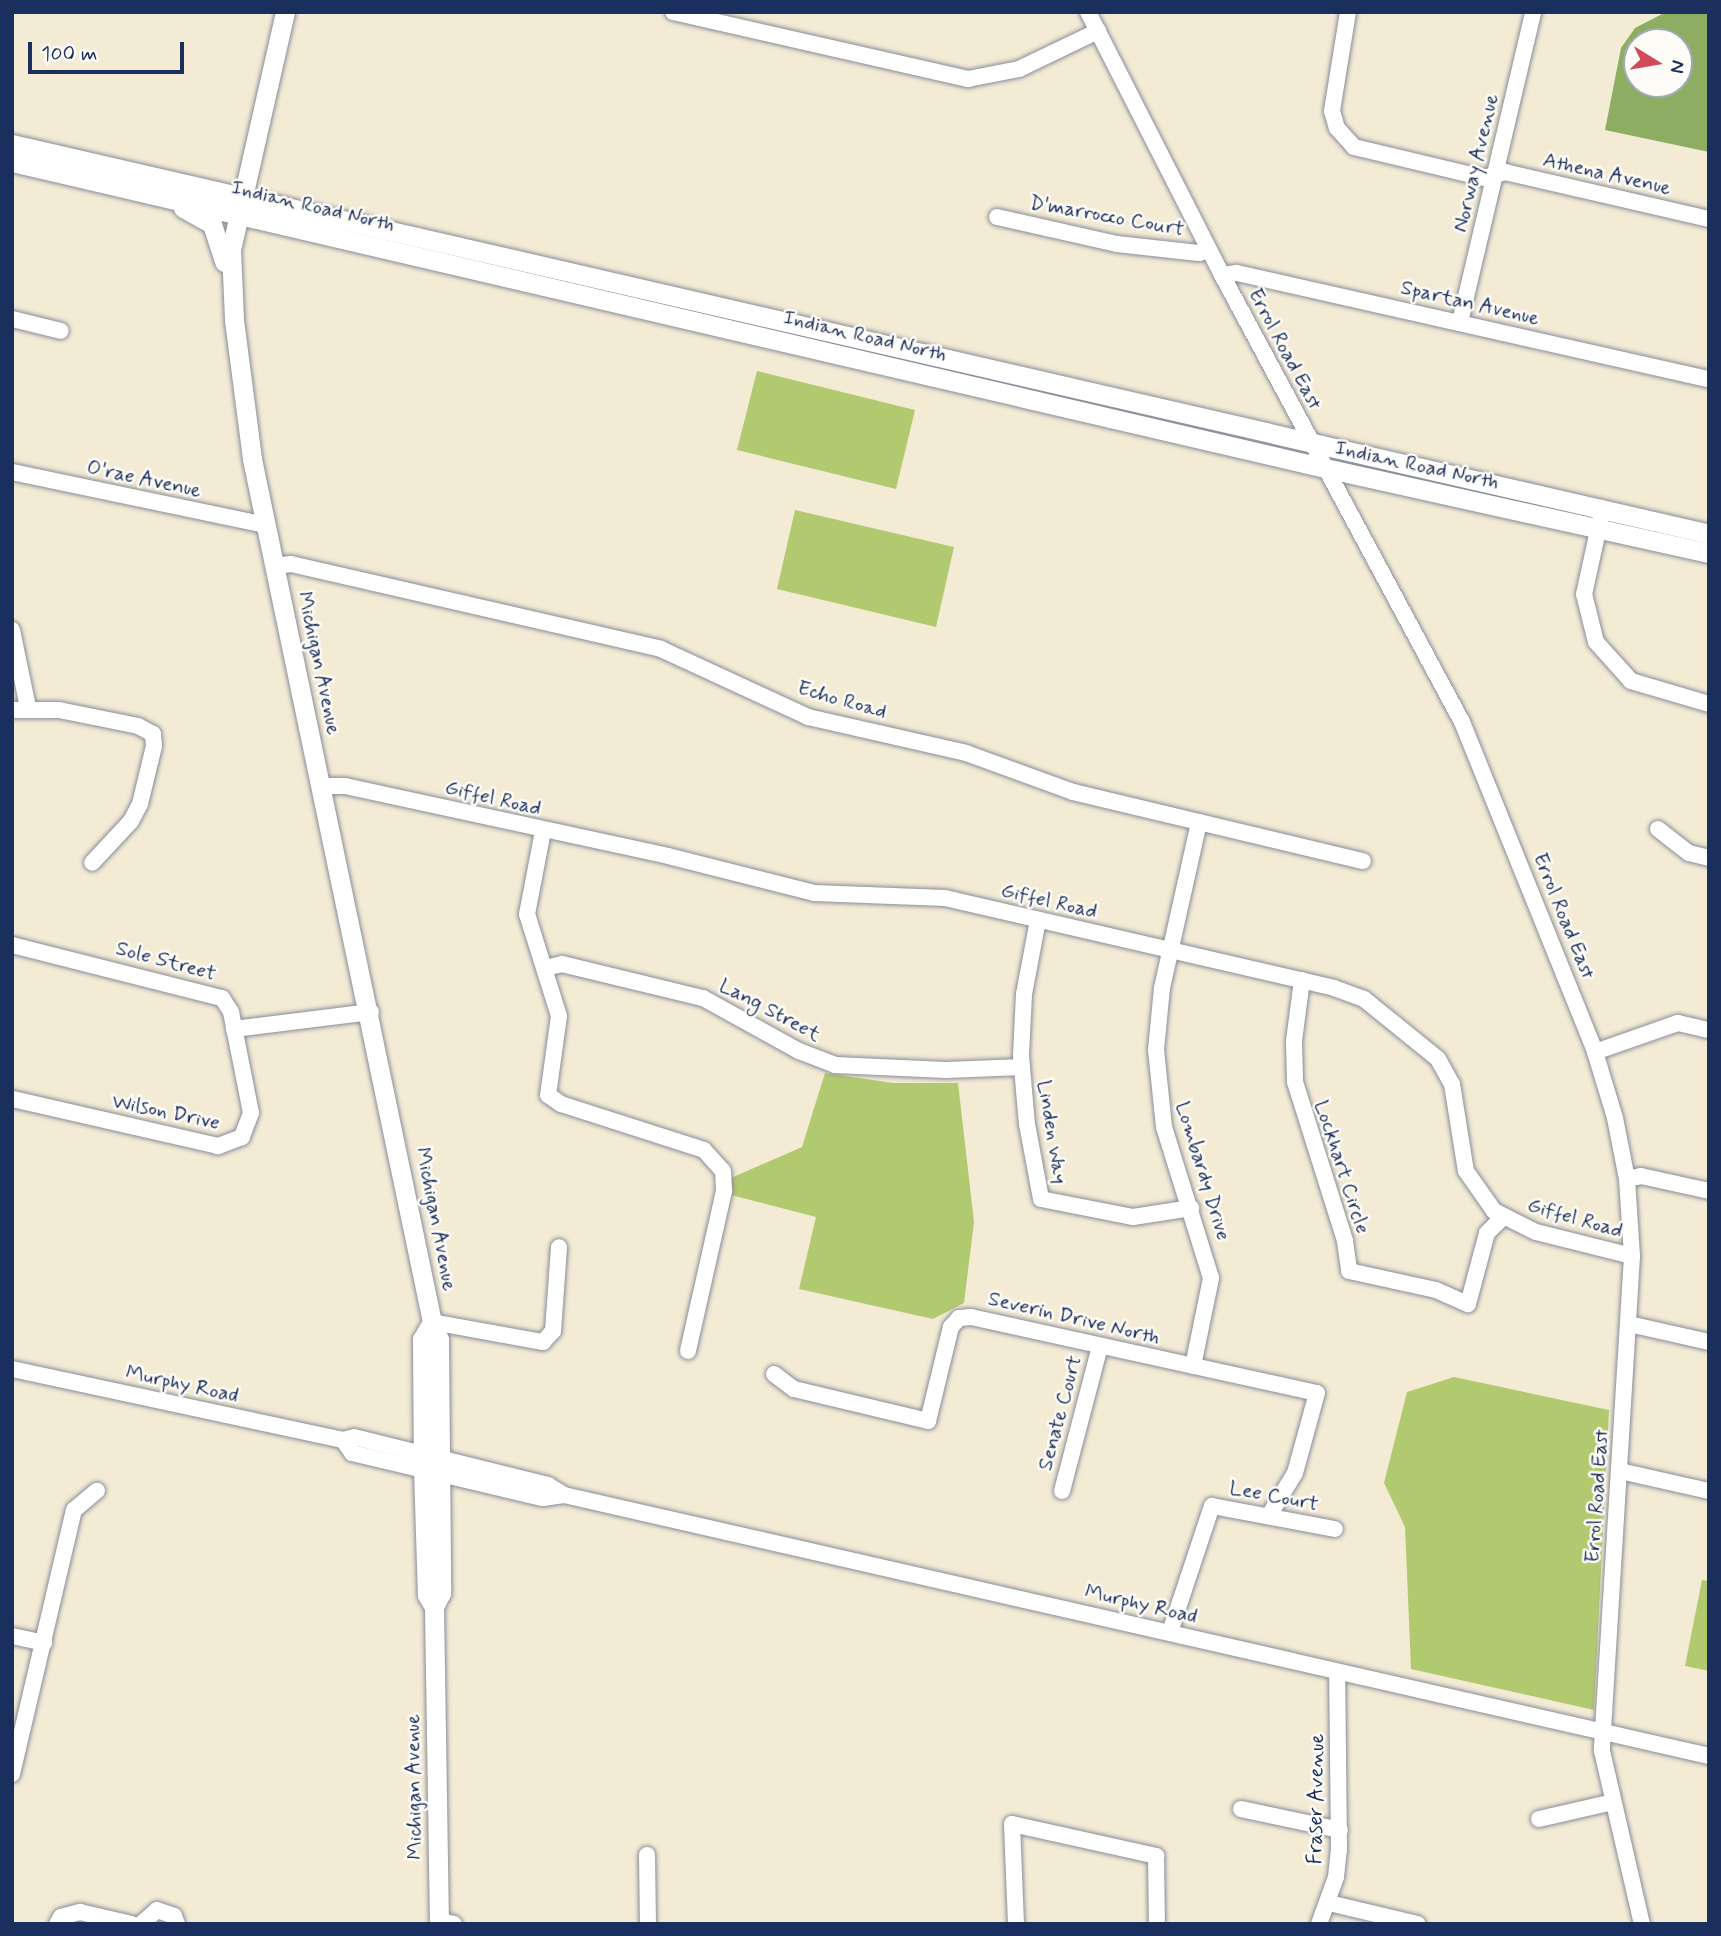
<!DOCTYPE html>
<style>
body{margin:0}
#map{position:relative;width:1721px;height:1936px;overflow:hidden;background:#f4ebd5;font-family:Mynerve,sans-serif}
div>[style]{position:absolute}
.green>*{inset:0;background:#b2ca6f}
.forest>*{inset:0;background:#8dae62}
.roads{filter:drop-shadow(0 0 2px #888d9a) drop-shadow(0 0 2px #888d9a)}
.minor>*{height:16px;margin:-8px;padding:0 8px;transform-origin:8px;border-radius:8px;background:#fff}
.major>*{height:19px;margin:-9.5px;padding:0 9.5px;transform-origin:9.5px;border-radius:9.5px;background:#fff}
span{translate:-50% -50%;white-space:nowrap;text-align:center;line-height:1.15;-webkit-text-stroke:5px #fdfcf7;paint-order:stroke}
.street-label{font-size:21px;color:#1b2f5e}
.frame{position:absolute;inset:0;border:14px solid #1b2f5e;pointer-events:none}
.north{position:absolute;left:1623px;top:28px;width:70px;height:70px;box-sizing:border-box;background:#fdfcf7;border:2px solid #a3aaba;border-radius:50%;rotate:101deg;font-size:19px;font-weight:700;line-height:28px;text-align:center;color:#1b2f5e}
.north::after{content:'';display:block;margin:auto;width:24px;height:32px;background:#d1495b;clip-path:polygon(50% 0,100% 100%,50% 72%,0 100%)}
.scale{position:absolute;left:28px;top:42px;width:156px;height:32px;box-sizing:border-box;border:4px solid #1b2f5e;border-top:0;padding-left:9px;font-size:21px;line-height:24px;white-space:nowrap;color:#1b2f5e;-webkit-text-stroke:5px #fdfcf7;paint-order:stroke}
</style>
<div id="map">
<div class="green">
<div style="clip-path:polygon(757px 371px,915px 410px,896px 489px,737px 450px)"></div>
<div style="clip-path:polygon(795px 510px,954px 547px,936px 627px,777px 589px)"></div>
<div style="clip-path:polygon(825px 1073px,893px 1083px,958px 1083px,974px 1222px,964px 1303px,933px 1319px,799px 1289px,816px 1217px,731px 1195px,731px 1178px,802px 1147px)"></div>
<div style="clip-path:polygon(1454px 1377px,1609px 1410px,1594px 1710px,1411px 1669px,1405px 1527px,1384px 1483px,1407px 1392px)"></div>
<div style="clip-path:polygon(1702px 1580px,1709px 1581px,1709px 1671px,1685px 1666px)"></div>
</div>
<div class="forest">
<div style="clip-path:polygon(evenodd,1666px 12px,1709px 12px,1709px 152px,1605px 130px,1621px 48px,1635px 28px,1666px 12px,1637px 42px,1679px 42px,1679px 84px,1637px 84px,1637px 42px)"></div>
</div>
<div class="roads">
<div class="minor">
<div style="left:673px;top:12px;width:303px;rotate:12.8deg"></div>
<div style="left:968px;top:79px;width:52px;rotate:-11.1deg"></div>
<div style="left:1019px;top:69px;width:88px;rotate:-25.7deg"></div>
<div style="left:1088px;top:12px;width:295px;rotate:63deg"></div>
<div style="left:1222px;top:275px;width:507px;rotate:61.77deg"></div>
<div style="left:1462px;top:722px;width:356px;rotate:68deg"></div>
<div style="left:1595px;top:1052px;width:69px;rotate:73.1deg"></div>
<div style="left:1615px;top:1118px;width:62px;rotate:78.9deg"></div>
<div style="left:1627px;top:1179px;width:77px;rotate:86.3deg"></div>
<div style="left:1632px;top:1256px;width:496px;rotate:93.5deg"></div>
<div style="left:1602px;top:1751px;width:178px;rotate:77deg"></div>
<div style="left:1348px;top:12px;width:100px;rotate:99.2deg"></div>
<div style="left:1332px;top:111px;width:18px;rotate:74deg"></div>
<div style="left:1337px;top:128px;width:25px;rotate:48deg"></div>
<div style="left:1354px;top:147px;width:134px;rotate:13.4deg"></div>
<div style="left:1484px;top:178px;width:22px;rotate:-16deg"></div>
<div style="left:1505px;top:172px;width:209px;rotate:13deg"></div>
<div style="left:997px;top:217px;width:123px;rotate:12.7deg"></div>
<div style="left:1117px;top:244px;width:82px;rotate:6.3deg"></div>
<div style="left:1199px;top:253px;width:10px;rotate:-17deg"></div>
<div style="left:1222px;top:275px;width:15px;rotate:-8deg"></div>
<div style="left:1237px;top:273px;width:484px;rotate:12.7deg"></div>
<div style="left:12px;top:319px;width:50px;rotate:13.8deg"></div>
<div style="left:1460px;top:322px;width:318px;rotate:-76.7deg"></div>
<div style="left:12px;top:472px;width:259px;rotate:11.8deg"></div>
<div style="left:1601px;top:517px;width:79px;rotate:102.4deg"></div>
<div style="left:1584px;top:594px;width:49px;rotate:76deg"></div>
<div style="left:1596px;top:642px;width:52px;rotate:48.1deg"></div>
<div style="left:1631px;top:681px;width:81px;rotate:16.4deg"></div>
<div style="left:275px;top:566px;width:16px;rotate:-7deg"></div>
<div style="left:291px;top:564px;width:380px;rotate:12.9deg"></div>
<div style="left:661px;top:649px;width:162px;rotate:24.8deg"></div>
<div style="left:808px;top:717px;width:162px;rotate:12.8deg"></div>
<div style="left:966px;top:753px;width:114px;rotate:20deg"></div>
<div style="left:1073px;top:792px;width:298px;rotate:13.4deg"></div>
<div style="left:12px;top:630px;width:79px;rotate:78.3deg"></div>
<div style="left:12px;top:710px;width:47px"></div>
<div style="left:59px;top:710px;width:81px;rotate:11.4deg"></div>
<div style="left:138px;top:726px;width:17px;rotate:28deg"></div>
<div style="left:153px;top:734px;width:12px;rotate:85deg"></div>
<div style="left:154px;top:746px;width:60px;rotate:103.6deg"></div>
<div style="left:140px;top:804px;width:19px;rotate:118deg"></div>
<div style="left:131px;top:821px;width:57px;rotate:132.9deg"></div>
<div style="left:322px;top:786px;width:23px"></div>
<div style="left:345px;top:786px;width:330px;rotate:12.2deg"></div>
<div style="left:668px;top:856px;width:151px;rotate:14.2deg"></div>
<div style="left:814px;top:893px;width:131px;rotate:2.2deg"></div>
<div style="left:945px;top:898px;width:399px;rotate:13deg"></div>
<div style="left:1334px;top:988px;width:32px;rotate:20deg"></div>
<div style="left:1364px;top:999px;width:95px;rotate:39deg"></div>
<div style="left:1438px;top:1059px;width:29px;rotate:61deg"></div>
<div style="left:1452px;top:1084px;width:88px;rotate:80.9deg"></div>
<div style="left:1466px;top:1171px;width:49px;rotate:55deg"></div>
<div style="left:1494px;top:1211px;width:47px;rotate:26.6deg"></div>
<div style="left:1536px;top:1232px;width:99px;rotate:14deg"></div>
<div style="left:1658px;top:829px;width:39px;rotate:38deg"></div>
<div style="left:1689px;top:853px;width:21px;rotate:14deg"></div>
<div style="left:543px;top:831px;width:85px;rotate:100.9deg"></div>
<div style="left:527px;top:914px;width:107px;rotate:72.6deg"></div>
<div style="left:559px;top:1016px;width:80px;rotate:97.9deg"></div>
<div style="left:548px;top:1095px;width:16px;rotate:35deg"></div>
<div style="left:561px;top:1104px;width:150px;rotate:17.8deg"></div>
<div style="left:704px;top:1150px;width:28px;rotate:48deg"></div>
<div style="left:723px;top:1171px;width:20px;rotate:87deg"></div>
<div style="left:724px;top:1191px;width:164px;rotate:102.7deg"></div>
<div style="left:1038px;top:920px;width:75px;rotate:100.7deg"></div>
<div style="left:1024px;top:994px;width:62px;rotate:92.8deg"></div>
<div style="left:1021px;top:1056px;width:68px;rotate:85deg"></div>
<div style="left:1027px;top:1124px;width:76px;rotate:79.4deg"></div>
<div style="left:1041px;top:1199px;width:94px;rotate:11.1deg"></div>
<div style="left:1133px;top:1217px;width:59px;rotate:-8.8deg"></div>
<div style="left:12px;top:945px;width:217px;rotate:14.2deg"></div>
<div style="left:222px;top:998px;width:17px;rotate:57deg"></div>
<div style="left:231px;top:1012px;width:103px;rotate:78.8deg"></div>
<div style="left:251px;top:1113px;width:26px;rotate:111deg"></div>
<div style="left:242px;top:1137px;width:26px;rotate:159deg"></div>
<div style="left:218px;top:1146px;width:211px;rotate:-167.1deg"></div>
<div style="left:545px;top:968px;width:17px;rotate:-13deg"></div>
<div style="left:562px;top:964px;width:145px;rotate:13.6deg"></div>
<div style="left:703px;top:998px;width:110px;rotate:28.9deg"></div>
<div style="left:799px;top:1051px;width:39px;rotate:21deg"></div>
<div style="left:835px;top:1065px;width:111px;rotate:2.6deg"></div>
<div style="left:946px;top:1070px;width:76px;rotate:-2.3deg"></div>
<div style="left:1302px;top:980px;width:62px;rotate:97.5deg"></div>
<div style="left:1294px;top:1041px;width:41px;rotate:88.6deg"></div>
<div style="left:1295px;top:1082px;width:167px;rotate:72.5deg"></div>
<div style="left:1345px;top:1241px;width:30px;rotate:82deg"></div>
<div style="left:1349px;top:1271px;width:89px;rotate:12.3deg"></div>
<div style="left:1436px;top:1290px;width:35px;rotate:24deg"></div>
<div style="left:1468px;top:1304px;width:73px;rotate:-75deg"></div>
<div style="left:1487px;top:1233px;width:23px;rotate:-45deg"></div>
<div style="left:234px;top:1029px;width:138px;rotate:-7.1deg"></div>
<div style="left:1595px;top:1052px;width:88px;rotate:-19.3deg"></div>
<div style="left:1678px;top:1023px;width:32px;rotate:13deg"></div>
<div style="left:1627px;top:1179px;width:14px;rotate:-12deg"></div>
<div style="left:1641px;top:1176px;width:70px;rotate:12.4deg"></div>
<div style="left:432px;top:1322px;width:113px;rotate:10.2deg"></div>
<div style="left:543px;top:1342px;width:15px;rotate:-48deg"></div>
<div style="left:553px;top:1331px;width:84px;rotate:-85.9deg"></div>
<div style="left:1629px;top:1324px;width:82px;rotate:12.7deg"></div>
<div style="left:1193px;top:1366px;width:90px;rotate:-78.4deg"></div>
<div style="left:1211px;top:1278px;width:158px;rotate:-107.3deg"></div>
<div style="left:1164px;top:1127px;width:77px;rotate:-95.9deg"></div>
<div style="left:1156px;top:1050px;width:62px;rotate:-84.5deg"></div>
<div style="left:1162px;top:988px;width:170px;rotate:-77.4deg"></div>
<div style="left:12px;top:1369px;width:339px;rotate:12.1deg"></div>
<div style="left:343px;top:1440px;width:11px;rotate:-15deg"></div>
<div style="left:354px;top:1437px;width:200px;rotate:13.9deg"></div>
<div style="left:548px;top:1485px;width:19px;rotate:32deg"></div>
<div style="left:564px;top:1495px;width:1174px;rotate:12.84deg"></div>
<div style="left:774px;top:1374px;width:25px;rotate:37deg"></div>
<div style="left:794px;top:1389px;width:138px;rotate:13.4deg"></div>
<div style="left:928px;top:1421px;width:97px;rotate:-76.3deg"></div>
<div style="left:951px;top:1327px;width:12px;rotate:-48deg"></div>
<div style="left:959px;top:1318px;width:12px;rotate:-5deg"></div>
<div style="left:971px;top:1317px;width:354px;rotate:12.4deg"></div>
<div style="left:1317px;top:1393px;width:83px;rotate:105.4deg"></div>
<div style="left:1295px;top:1473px;width:48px;rotate:121.4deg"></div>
<div style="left:343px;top:1440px;width:16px;rotate:55deg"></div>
<div style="left:352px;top:1453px;width:196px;rotate:13.3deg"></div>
<div style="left:543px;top:1498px;width:21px;rotate:-8deg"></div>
<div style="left:1620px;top:1471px;width:91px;rotate:12.7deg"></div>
<div style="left:1062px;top:1491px;width:150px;rotate:-75.3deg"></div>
<div style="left:1170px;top:1632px;width:133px;rotate:-71.6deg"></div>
<div style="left:1212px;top:1506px;width:125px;rotate:10.6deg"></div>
<div style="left:12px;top:1636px;width:33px;rotate:12deg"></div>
<div style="left:12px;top:1774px;width:271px;rotate:-76.8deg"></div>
<div style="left:74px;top:1510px;width:30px;rotate:-40deg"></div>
<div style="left:1241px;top:1809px;width:101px;rotate:12deg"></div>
<div style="left:1539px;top:1819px;width:76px;rotate:-12.9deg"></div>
<div style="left:647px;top:1855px;width:69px;rotate:89.2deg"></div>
<div style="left:1329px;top:1903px;width:91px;rotate:13.3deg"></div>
<div style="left:439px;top:1921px;width:15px;rotate:11deg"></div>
<div style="left:57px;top:1924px;width:8px;rotate:-60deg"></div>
<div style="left:61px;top:1917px;width:20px;rotate:-15deg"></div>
<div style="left:80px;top:1912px;width:53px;rotate:13deg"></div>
<div style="left:141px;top:1924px;width:21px;rotate:-41deg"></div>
<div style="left:157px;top:1910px;width:18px;rotate:19deg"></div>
<div style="left:174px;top:1916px;width:9px;rotate:69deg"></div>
<div style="left:1016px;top:1924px;width:100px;rotate:-92.3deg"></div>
<div style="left:1012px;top:1824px;width:148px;rotate:12.5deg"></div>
<div style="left:1156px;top:1856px;width:68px;rotate:89.2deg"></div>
<div style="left:1319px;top:1924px;width:50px;rotate:-70.1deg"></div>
<div style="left:1336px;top:1877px;width:27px;rotate:-84deg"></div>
<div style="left:1339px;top:1850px;width:178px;rotate:-90.6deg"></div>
</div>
<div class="major">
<div style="left:285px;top:12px;width:244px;rotate:102.8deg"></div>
<div style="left:231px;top:250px;width:70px;rotate:87.5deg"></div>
<div style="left:234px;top:320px;width:140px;rotate:82.6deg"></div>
<div style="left:252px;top:459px;width:882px;rotate:78.22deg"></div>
<div style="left:432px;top:1322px;width:18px;rotate:68deg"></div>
<div style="left:439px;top:1339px;width:254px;rotate:89.5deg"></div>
<div style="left:441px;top:1593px;width:16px;rotate:117deg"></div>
<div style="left:434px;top:1607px;width:317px;rotate:89.1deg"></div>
<div style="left:12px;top:144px;width:1741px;rotate:12.94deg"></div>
<div style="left:12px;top:162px;width:1348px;rotate:13.12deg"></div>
<div style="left:1325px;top:468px;width:393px;rotate:12.5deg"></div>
<div style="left:183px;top:208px;width:33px;rotate:29deg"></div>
<div style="left:212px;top:224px;width:40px;rotate:72deg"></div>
<div style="left:432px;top:1322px;width:20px;rotate:120deg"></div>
<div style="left:422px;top:1339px;width:131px;rotate:89.6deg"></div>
<div style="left:423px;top:1470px;width:125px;rotate:88.2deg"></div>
<div style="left:427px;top:1595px;width:14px;rotate:60deg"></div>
</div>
</div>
<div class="street-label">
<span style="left:1476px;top:163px;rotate:-77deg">Norway Avenue</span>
<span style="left:1607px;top:174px;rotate:13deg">Athena Avenue</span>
<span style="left:313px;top:206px;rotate:13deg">Indian Road North</span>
<span style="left:1107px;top:216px;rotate:10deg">D'marrocco Court</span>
<span style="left:1470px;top:303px;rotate:13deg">Spartan Avenue</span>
<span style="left:865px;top:336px;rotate:13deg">Indian Road North</span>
<span style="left:1285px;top:349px;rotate:62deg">Errol Road East</span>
<span style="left:1417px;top:465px;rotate:12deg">Indian Road North</span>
<span style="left:144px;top:479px;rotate:12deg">O'rae Avenue</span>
<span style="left:319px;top:663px;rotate:78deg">Michigan Avenue</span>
<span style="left:842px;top:700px;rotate:16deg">Echo Road</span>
<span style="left:493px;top:798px;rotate:13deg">Giffel Road</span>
<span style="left:1049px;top:901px;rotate:13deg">Giffel Road</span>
<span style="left:1564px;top:916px;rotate:68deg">Errol Road East</span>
<span style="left:166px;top:961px;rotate:15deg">Sole Street</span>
<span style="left:770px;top:1010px;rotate:28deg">Lang Street</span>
<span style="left:166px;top:1112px;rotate:12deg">Wilson Drive</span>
<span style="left:1052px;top:1132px;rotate:81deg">Linden Way</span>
<span style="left:1342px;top:1167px;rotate:72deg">Lockhart Circle</span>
<span style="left:1203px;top:1171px;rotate:73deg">Lombardy Drive</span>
<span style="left:1575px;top:1218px;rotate:16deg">Giffel Road</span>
<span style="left:436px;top:1219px;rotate:79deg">Michigan Avenue</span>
<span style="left:1074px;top:1318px;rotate:13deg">Severin Drive North</span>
<span style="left:182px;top:1384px;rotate:12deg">Murphy Road</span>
<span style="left:1060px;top:1413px;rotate:-75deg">Senate Court</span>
<span style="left:1274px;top:1496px;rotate:11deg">Lee Court</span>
<span style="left:1597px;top:1496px;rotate:-86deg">Errol Road East</span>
<span style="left:1141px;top:1604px;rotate:13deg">Murphy Road</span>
<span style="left:414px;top:1787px;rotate:-91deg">Michigan Avenue</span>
<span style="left:1316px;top:1799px;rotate:-89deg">Fraser Avenue</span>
</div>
<div class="frame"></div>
<div class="north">N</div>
<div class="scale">100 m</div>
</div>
